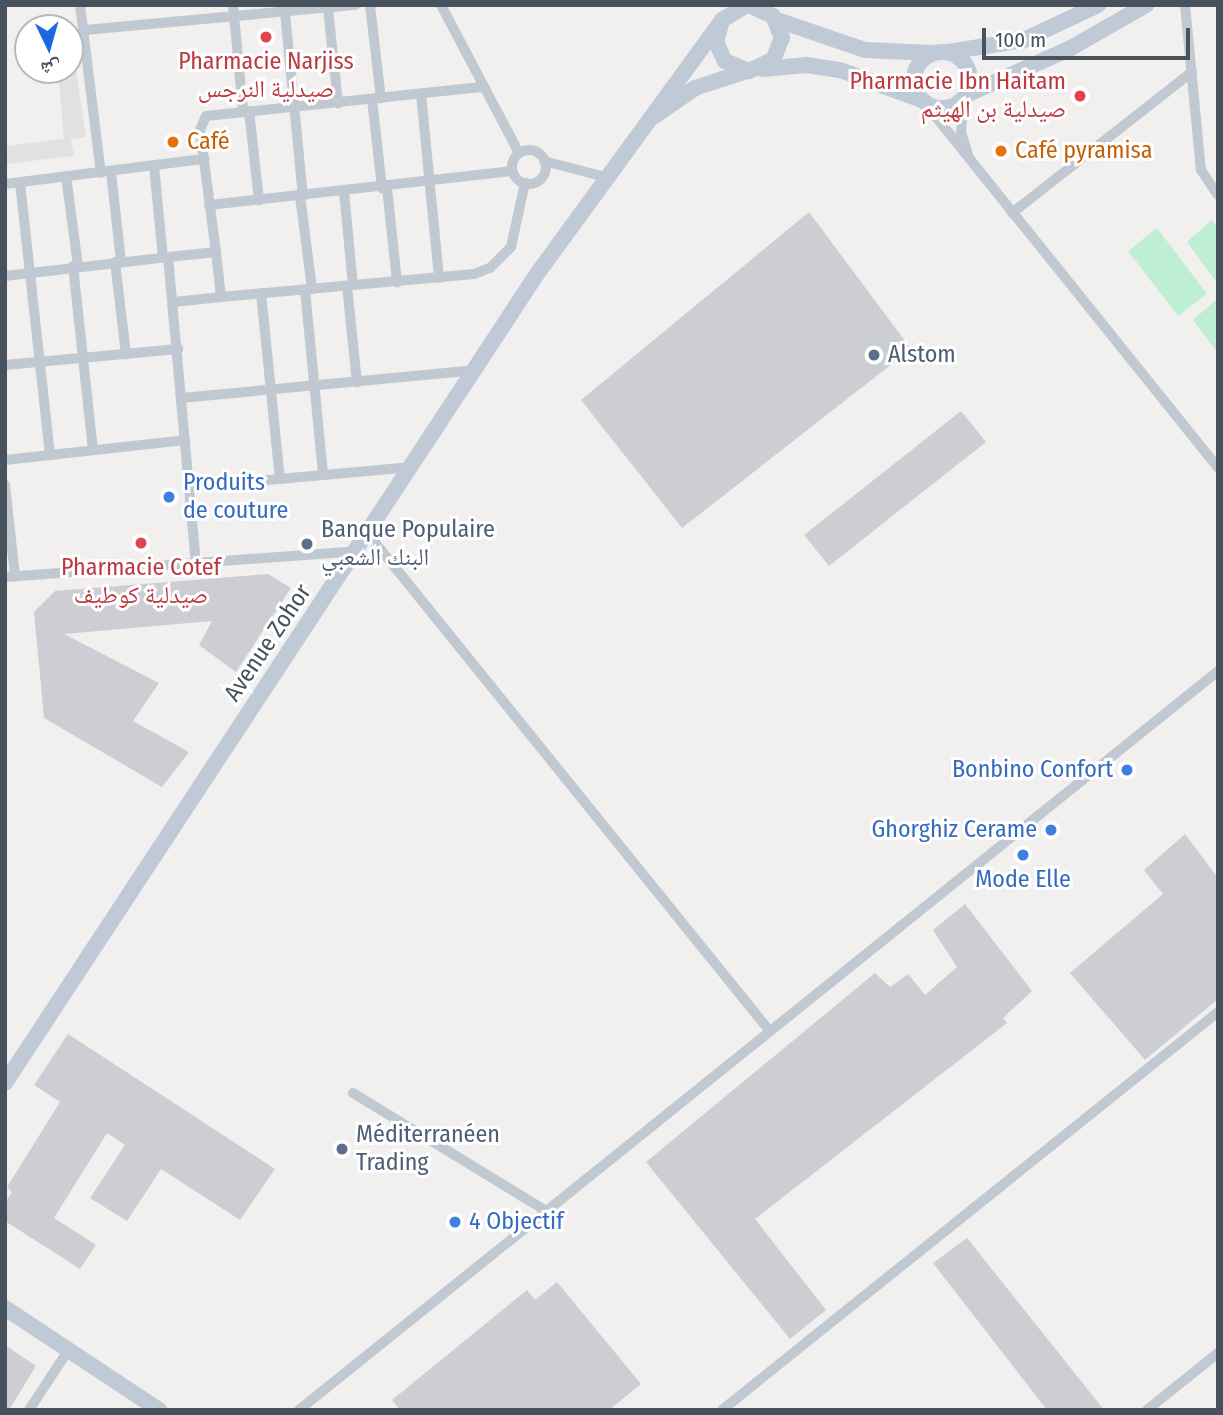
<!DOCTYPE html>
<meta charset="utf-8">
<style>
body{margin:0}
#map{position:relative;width:1223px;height:1415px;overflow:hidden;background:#f2efef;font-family:"Fira Sans Condensed","Noto Naskh Arabic",sans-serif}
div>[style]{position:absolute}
.education>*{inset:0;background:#e3e0e1}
.green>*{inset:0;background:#beefd3}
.building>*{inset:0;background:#ccced4}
.street>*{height:10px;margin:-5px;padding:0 5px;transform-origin:5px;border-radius:5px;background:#c0c9d1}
.street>.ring{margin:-5px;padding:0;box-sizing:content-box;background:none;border:10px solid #c0c9d1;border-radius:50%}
.secondary>*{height:16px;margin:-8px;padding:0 8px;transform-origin:8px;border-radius:8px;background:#c0cad6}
.secondary>.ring{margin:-8px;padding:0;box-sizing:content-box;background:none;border:16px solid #c0cad6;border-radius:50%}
.dots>*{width:19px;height:19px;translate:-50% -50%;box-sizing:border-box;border:4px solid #fff;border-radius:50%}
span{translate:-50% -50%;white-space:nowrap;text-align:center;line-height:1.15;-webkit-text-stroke:6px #fff;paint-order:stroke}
.health-label{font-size:24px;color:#be3a42}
.right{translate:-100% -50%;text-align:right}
.food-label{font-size:24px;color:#c56008}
.left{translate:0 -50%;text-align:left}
.service-label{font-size:24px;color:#4e5e75}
.shop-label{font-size:24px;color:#366cbe}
.street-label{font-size:24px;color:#47525d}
.frame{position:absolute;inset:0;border:7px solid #47525d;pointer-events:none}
.north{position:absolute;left:14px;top:14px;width:70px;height:70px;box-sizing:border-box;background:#fff;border:2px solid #b5babe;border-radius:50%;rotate:175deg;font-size:19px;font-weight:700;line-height:28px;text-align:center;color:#47525d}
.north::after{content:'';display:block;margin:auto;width:24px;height:32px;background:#1b69e0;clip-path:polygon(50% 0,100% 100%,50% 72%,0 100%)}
.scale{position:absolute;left:982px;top:28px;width:208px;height:32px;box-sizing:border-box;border:4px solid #47525d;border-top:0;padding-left:9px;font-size:21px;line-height:24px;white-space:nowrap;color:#47525d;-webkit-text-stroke:5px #fff;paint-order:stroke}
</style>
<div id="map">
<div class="education">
<div style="clip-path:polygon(74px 56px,86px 137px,71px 139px,74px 156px,5px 164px,5px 146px,64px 139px,58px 70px,70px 70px)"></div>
</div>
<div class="green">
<div style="clip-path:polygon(1212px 220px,1218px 228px,1218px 284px,1187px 242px)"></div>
<div style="clip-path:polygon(1157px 228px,1207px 294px,1178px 316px,1128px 251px)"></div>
<div style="clip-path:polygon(1216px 300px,1218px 302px,1218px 353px,1193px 320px)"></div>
</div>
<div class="building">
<div style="clip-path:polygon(809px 212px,911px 349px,682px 528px,581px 400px)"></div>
<div style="clip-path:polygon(961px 411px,986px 442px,829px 566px,804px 535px)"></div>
<div style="clip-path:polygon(268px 574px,291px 588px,236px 672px,199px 645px,212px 621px,64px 634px,159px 683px,133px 721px,189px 752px,162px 787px,44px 718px,34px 612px,55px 591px)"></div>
<div style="clip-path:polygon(1185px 834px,1218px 878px,1218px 999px,1145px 1060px,1070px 973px,1163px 894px,1144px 870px)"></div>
<div style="clip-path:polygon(965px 904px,1032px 991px,1003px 1018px,1007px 1023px,755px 1219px,826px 1310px,790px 1339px,646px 1162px,875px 973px,890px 987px,908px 974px,925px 995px,957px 967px,933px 930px)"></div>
<div style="clip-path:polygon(68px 1034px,275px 1169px,240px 1220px,161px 1169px,127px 1221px,90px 1198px,125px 1145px,107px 1133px,54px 1218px,96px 1245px,80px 1269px,5px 1221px,5px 1203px,12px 1192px,7px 1187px,60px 1102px,34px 1085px)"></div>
<div style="clip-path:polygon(967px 1238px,1104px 1410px,1047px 1410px,933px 1263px)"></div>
<div style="clip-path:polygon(557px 1282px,641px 1384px,609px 1410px,400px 1410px,392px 1400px,527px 1290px,535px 1300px)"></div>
<div style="clip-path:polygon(5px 1345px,36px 1366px,9px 1410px,5px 1410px)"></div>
</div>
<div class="street">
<div style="left:80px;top:5px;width:169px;rotate:82.9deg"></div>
<div style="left:233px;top:5px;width:106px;rotate:84.6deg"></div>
<div style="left:370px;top:5px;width:94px;rotate:83.3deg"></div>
<div style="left:441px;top:5px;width:167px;rotate:62.2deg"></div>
<div style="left:1185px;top:5px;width:166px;rotate:84.5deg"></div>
<div style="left:1201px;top:170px;width:30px;rotate:56deg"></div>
<div style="left:328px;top:8px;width:96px;rotate:84deg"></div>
<div style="left:285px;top:13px;width:184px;rotate:84.4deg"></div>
<div style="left:85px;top:30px;width:272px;rotate:-5.3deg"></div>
<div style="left:421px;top:94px;width:185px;rotate:84.4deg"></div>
<div style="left:964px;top:98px;width:34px;rotate:95deg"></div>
<div style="left:961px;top:132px;width:24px;rotate:73deg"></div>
<div style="left:372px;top:99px;width:90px;rotate:83.6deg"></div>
<div style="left:924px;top:102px;width:469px;rotate:51.2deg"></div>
<div style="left:249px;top:111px;width:90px;rotate:83.6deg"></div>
<div class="ring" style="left:512px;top:150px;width:24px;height:24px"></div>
<div style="left:544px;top:161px;width:63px;rotate:14.7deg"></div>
<div style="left:154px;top:166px;width:91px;rotate:84.4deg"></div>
<div style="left:111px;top:172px;width:90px;rotate:83.6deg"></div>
<div style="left:66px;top:176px;width:91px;rotate:82.4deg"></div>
<div style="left:20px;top:183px;width:274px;rotate:83.7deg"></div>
<div style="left:5px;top:184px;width:201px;rotate:-7.2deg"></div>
<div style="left:387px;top:188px;width:95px;rotate:83.9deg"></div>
<div style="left:344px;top:192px;width:93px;rotate:84.5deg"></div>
<div style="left:300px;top:196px;width:94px;rotate:82.6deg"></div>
<div style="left:209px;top:205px;width:305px;rotate:-6.4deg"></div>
<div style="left:1012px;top:213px;width:229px;rotate:-38.1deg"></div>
<div style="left:216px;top:252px;width:123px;rotate:-97.5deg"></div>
<div style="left:200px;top:130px;width:15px;rotate:-67deg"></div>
<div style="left:206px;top:116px;width:279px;rotate:-6deg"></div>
<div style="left:115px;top:262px;width:93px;rotate:83.2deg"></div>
<div style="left:73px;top:266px;width:185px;rotate:83.8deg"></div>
<div style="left:5px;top:276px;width:164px;rotate:-6.6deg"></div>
<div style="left:347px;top:286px;width:97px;rotate:84.1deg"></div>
<div style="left:305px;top:290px;width:186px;rotate:84.4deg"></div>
<div style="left:261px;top:293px;width:187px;rotate:84.2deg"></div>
<div style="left:221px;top:297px;width:254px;rotate:-5.2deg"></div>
<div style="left:474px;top:274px;width:17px;rotate:-21deg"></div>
<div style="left:490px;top:268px;width:30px;rotate:-45deg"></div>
<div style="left:511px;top:247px;width:66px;rotate:-77.7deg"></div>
<div style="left:174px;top:302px;width:47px;rotate:-6.1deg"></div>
<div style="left:221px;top:297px;width:45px;rotate:-96.3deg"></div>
<div style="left:216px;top:252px;width:48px;rotate:174.1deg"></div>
<div style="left:168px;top:257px;width:306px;rotate:84.8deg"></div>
<div style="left:5px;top:365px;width:174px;rotate:-5.3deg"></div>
<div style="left:181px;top:398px;width:295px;rotate:-5.4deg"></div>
<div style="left:5px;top:460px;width:181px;rotate:-6.3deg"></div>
<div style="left:5px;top:485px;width:92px;rotate:83.7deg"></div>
<div style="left:189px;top:487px;width:224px;rotate:-5.1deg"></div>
<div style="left:368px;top:534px;width:636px;rotate:51.06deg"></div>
<div style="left:5px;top:577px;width:353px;rotate:-4.2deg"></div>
<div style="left:353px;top:1093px;width:225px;rotate:31.4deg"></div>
<div style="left:29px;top:1410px;width:73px;rotate:-56.7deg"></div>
<div style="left:299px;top:1410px;width:1179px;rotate:-38.8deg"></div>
<div style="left:722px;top:1410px;width:636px;rotate:-38.74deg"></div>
<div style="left:1147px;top:1410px;width:91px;rotate:-38.8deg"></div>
</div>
<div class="secondary">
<div style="left:747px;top:5px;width:29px;rotate:149deg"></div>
<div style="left:722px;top:20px;width:23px;rotate:105deg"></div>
<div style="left:716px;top:42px;width:21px;rotate:65deg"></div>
<div style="left:725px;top:61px;width:26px;rotate:23deg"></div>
<div style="left:749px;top:71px;width:26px;rotate:-25deg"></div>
<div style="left:773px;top:60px;width:24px;rotate:-68deg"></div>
<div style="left:782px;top:38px;width:24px;rotate:-112deg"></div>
<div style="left:773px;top:16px;width:27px;rotate:-156deg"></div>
<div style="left:777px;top:20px;width:93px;rotate:18.8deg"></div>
<div style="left:865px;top:50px;width:69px;rotate:2.5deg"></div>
<div class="ring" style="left:914px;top:52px;width:40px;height:40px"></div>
<div style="left:948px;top:52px;width:77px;rotate:-9deg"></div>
<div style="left:1024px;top:40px;width:82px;rotate:-25.3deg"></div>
<div style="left:763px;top:69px;width:44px;rotate:-5.2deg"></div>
<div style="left:807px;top:65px;width:33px;rotate:9deg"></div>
<div style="left:840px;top:70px;width:87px;rotate:20.1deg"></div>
<div style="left:966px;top:95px;width:113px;rotate:-24.1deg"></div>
<div style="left:1069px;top:49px;width:89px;rotate:-29.7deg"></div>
<div style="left:655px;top:116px;width:49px;rotate:-35deg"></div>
<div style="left:695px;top:88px;width:55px;rotate:-18.1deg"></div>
<div style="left:5px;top:1083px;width:968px;rotate:-56.67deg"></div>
<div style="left:537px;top:274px;width:311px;rotate:-53.9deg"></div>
<div style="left:5px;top:1308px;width:185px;rotate:33.5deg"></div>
</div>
<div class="dots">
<div style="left:266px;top:37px;background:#e0444e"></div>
<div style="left:1080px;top:96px;background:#e0444e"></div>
<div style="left:173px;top:142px;background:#e8710a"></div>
<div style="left:1001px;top:151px;background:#e8710a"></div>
<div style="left:874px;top:355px;background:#5c6f8a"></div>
<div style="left:169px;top:497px;background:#3f7fe0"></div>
<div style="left:141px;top:543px;background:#e0444e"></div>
<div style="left:307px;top:544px;background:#5c6f8a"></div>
<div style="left:1127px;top:770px;background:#3f7fe0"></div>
<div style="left:1051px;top:830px;background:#3f7fe0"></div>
<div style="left:1023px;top:855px;background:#3f7fe0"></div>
<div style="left:342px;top:1149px;background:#5c6f8a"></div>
<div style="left:455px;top:1222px;background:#3f7fe0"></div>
</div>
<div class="health-label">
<span style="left:266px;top:76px">Pharmacie Narjiss<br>صيدلية النرجس</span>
<span class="right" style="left:1066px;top:96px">Pharmacie Ibn Haitam<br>صيدلية بن الهيثم</span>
<span style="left:141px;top:582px">Pharmacie Cotef<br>صيدلية كوطيف</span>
</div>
<div class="food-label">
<span class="left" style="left:187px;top:142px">Café</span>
<span class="left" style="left:1015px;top:151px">Café pyramisa</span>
</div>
<div class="service-label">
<span class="left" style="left:888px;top:355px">Alstom</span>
<span class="left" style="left:321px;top:544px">Banque Populaire<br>البنك الشعبي</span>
<span class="left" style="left:356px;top:1149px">Méditerranéen<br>Trading</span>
</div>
<div class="shop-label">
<span class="left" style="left:183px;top:497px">Produits<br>de couture</span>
<span class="right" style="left:1113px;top:770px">Bonbino Confort</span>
<span class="right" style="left:1037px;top:830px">Ghorghiz Cerame</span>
<span style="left:1023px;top:880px">Mode Elle</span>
<span class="left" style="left:469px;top:1222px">4 Objectif</span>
</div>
<div class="street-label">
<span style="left:268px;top:643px;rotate:-56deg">Avenue Zohor</span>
</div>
<div class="frame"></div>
<div class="north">ش</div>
<div class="scale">100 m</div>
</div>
